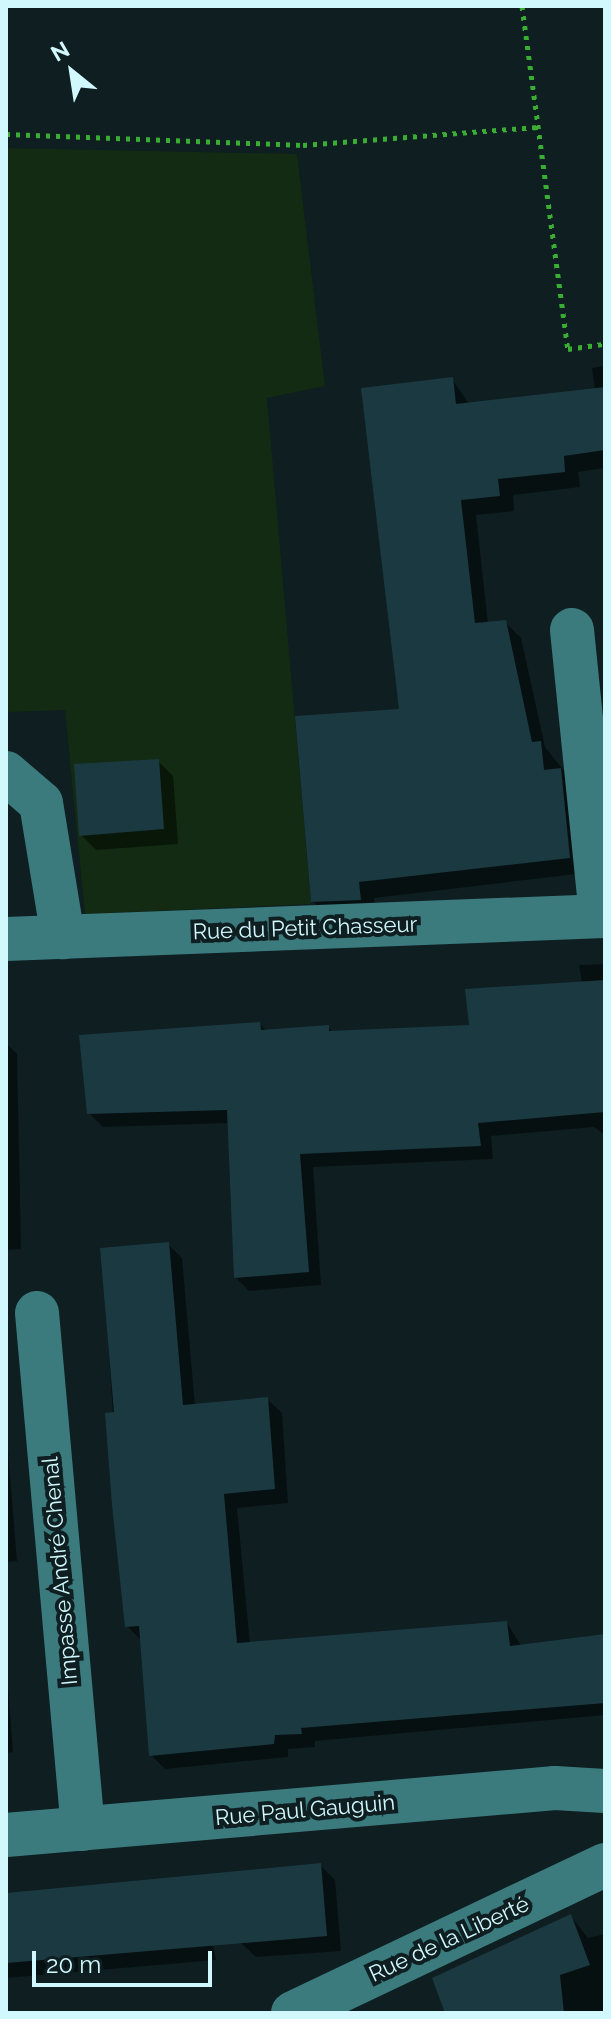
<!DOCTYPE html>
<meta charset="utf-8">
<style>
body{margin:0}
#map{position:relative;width:611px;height:2019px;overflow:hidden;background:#0e1e21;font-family:Raleway,sans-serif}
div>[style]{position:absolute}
.green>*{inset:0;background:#122b12}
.shadow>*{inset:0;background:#0007}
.building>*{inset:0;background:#1b3941}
.path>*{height:5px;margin-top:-2.5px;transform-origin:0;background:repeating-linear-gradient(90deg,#3aae33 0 4px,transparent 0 10px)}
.minor>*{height:44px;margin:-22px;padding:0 22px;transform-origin:22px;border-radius:22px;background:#3b7b7e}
span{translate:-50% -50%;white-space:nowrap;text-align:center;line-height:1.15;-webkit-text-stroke:8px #0e1e21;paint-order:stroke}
.street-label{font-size:22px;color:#d0f8fd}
.frame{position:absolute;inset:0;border:8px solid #d0f8fd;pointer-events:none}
.north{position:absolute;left:32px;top:32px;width:80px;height:80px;-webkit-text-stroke:6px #0e1e21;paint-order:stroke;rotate:330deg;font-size:22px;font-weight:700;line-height:32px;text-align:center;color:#d0f8fd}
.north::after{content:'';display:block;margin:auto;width:28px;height:36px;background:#d0f8fd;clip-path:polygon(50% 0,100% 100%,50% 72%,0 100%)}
.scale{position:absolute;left:32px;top:1951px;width:180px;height:36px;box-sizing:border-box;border:4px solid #d0f8fd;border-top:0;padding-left:10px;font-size:24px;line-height:28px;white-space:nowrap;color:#d0f8fd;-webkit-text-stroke:6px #0e1e21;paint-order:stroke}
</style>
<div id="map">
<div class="green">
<div style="clip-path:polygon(6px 148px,297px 154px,325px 386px,267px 398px,311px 904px,85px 914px,65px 710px,6px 712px)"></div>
</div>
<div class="shadow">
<div style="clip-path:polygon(605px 366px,605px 468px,578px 472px,580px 487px,513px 495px,514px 511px,476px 515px,488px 624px,505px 622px,521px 638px,545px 747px,576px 786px,585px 873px,374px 898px,376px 916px,329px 917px,313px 901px,402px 711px,452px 379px,469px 404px,595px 390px,592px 368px)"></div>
<div style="clip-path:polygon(158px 761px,173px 776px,178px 844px,96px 850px,81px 835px)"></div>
<div style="clip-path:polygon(605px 964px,605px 1135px,594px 1127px,491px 1136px,493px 1159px,313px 1167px,321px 1285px,249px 1291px,235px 1277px,230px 1123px,103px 1127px,89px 1113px,259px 1024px,267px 1031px,328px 1027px,334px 1033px,471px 1027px,582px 983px,579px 965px)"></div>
<div style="clip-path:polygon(6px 1043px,17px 1054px,21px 1249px,6px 1250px)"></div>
<div style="clip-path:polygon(168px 1244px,182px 1258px,195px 1406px,267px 1399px,282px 1413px,288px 1503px,237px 1508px,250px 1644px,507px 1623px,522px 1647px,605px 1636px,605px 1715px,315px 1741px,315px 1747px,288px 1749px,288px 1757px,165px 1769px,151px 1755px,141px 1640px,127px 1626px,102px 1249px)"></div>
<div style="clip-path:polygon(6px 1426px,17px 1561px,6px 1562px)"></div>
<div style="clip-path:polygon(6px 1661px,13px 1752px,6px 1753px)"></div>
<div style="clip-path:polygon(320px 1865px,335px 1880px,341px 1951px,256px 1957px,240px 1942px)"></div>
<div style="clip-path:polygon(203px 1894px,216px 1960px,6px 1978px,6px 1895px)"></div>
<div style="clip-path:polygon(571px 1916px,588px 1938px,605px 1934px,605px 2013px,445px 2013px)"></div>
</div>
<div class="building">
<div style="clip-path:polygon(453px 377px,456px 404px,605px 387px,605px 450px,564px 456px,565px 472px,498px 479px,500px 496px,461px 500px,475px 623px,506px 620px,532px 742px,541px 741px,544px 770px,561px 768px,570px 858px,359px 882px,361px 900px,311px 902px,295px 716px,399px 709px,361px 388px)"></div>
<div style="clip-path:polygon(159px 759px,164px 829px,79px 836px,74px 764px)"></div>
<div style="clip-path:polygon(605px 980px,605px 1112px,478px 1123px,481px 1146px,300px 1154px,309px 1272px,234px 1278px,227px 1110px,87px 1114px,79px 1035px,260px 1022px,261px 1030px,329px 1025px,329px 1031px,469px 1025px,465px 989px)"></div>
<div style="clip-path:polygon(169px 1242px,183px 1405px,268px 1397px,275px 1489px,224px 1494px,237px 1643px,507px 1621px,510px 1646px,605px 1634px,605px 1703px,301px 1728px,302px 1734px,275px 1735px,274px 1744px,149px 1756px,139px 1626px,125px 1627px,112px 1505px,105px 1413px,114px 1412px,100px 1248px)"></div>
<div style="clip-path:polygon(321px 1863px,327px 1936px,6px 1963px,6px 1893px)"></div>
<div style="clip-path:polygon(571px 1914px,590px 1965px,560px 1975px,564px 2013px,445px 2013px,432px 1978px)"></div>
</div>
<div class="path">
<div style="left:522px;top:6px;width:346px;rotate:82.4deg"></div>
<div style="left:568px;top:349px;width:37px;rotate:-8deg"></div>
<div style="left:6px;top:134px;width:297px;rotate:2.1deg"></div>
<div style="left:303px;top:145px;width:236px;rotate:-4.4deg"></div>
</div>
<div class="minor">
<div style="left:572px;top:630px;width:287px;rotate:84.2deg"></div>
<div style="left:6px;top:773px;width:46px;rotate:40.6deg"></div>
<div style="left:41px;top:803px;width:136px;rotate:80.7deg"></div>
<div style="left:6px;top:939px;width:599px;rotate:-2.2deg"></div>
<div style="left:37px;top:1313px;width:518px;rotate:84.91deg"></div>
<div style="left:6px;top:1835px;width:551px;rotate:-4.89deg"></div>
<div style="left:555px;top:1788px;width:50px;rotate:3.4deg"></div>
<div style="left:293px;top:2013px;width:345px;rotate:-25.4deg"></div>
</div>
<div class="street-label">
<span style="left:305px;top:928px;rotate:-2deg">Rue du Petit Chasseur</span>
<span style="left:60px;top:1571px;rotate:-95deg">Impasse André Chenal</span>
<span style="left:305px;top:1810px;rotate:-5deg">Rue Paul Gauguin</span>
<span style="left:449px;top:1939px;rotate:-25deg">Rue de la Liberté</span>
</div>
<div class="frame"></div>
<div class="north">N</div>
<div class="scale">20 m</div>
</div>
